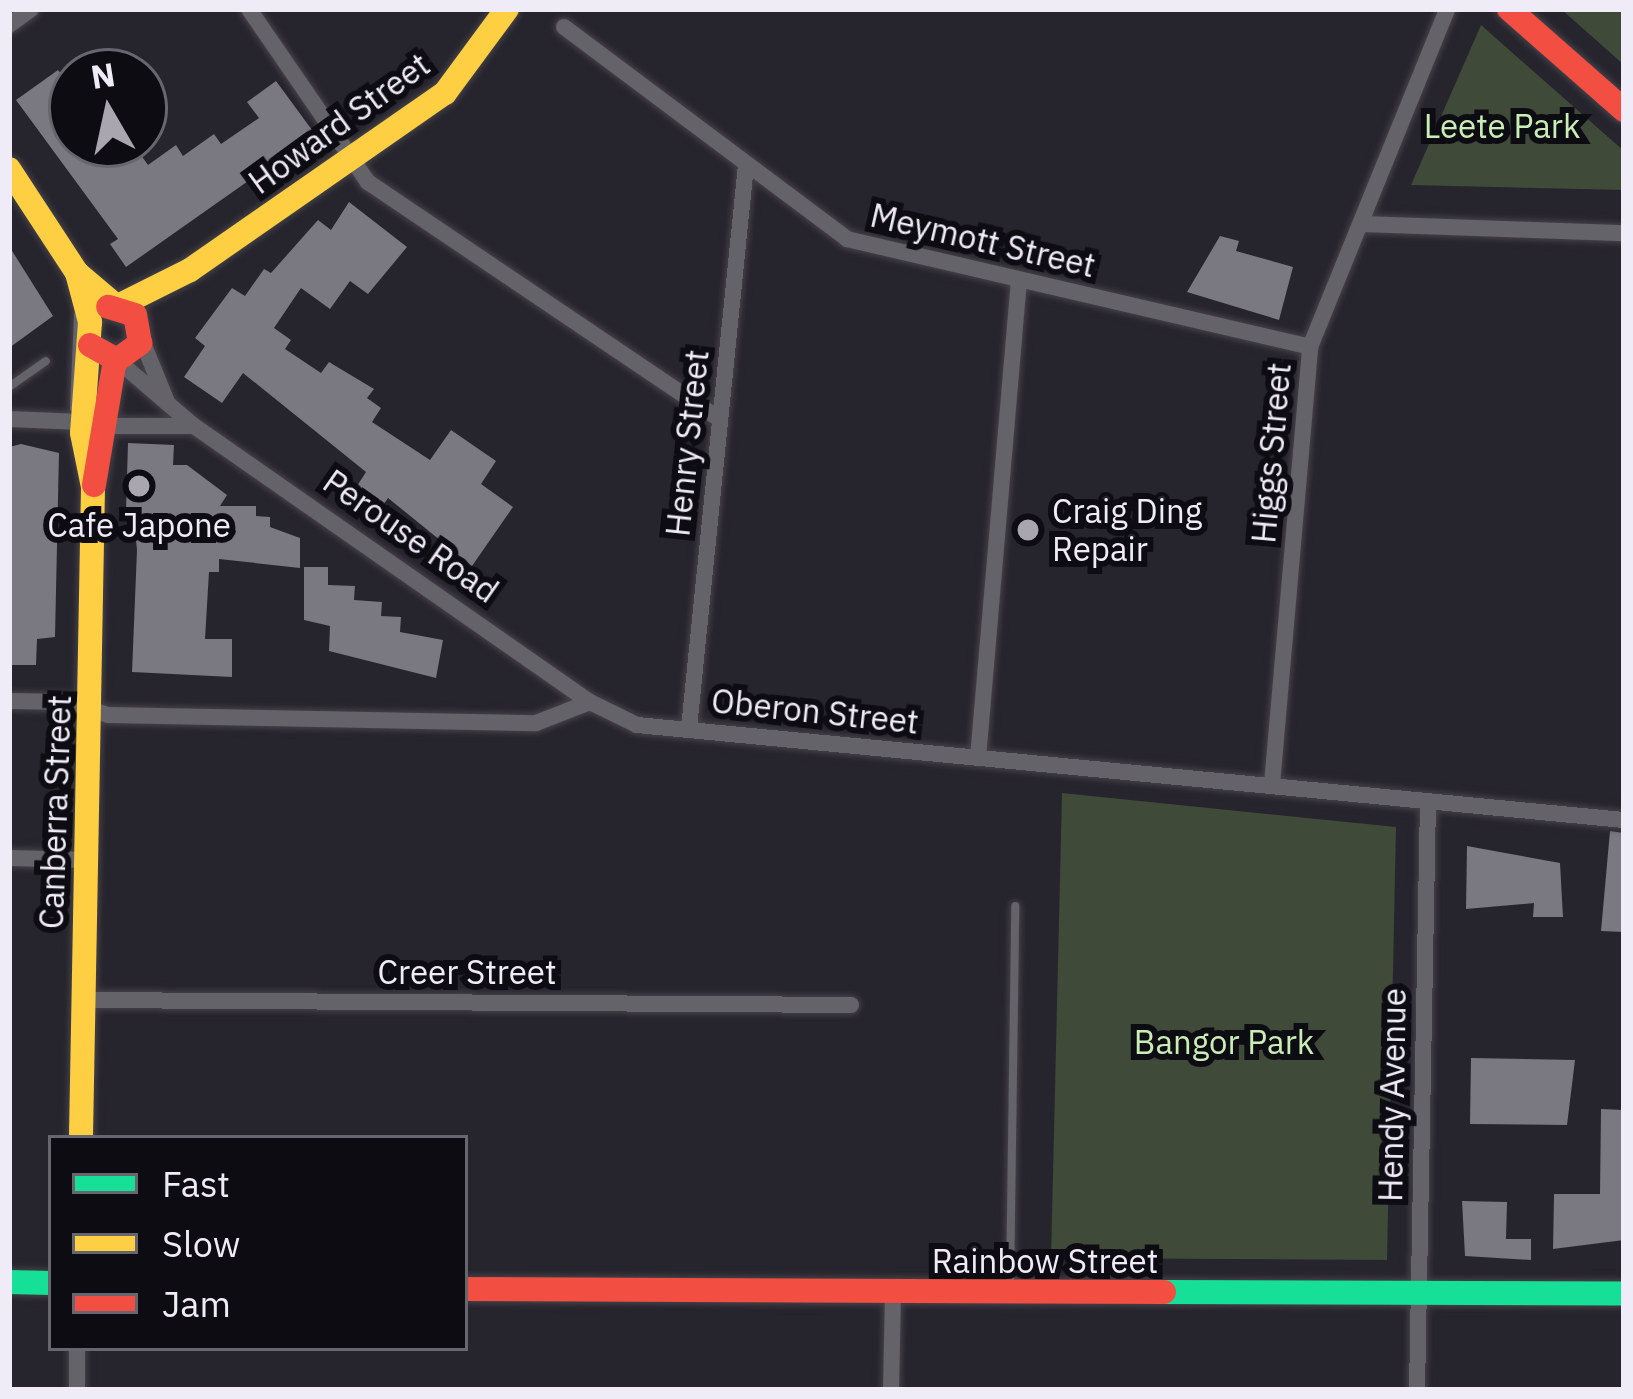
<!DOCTYPE html>
<style>
body{margin:0}
#map{position:relative;width:1633px;height:1399px;overflow:hidden;background:#26242c;font-family:"IBM Plex Sans",sans-serif}
div>[style]{position:absolute}
.green>*{inset:0;background:#3f4a39}
.building>*{inset:0;background:#7a7880}
.roads{filter:drop-shadow(0 0 3px #454249) drop-shadow(0 0 3px #454249)}
.lane>*{height:8px;margin:-4px;padding:0 4px;transform-origin:4px;border-radius:4px;background:#646369}
.street>*{height:16px;margin:-8px;padding:0 8px;transform-origin:8px;border-radius:8px;background:#646369}
.fast>*{height:24px;margin:-12px;padding:0 12px;transform-origin:12px;border-radius:12px;background:#16e098}
.slow>*{height:24px;margin:-12px;padding:0 12px;transform-origin:12px;border-radius:12px;background:#ffcf43}
.jam>*{height:24px;margin:-12px;padding:0 12px;transform-origin:12px;border-radius:12px;background:#f24e42}
.dots>*{width:33px;height:33px;translate:-50% -50%;box-sizing:border-box;border:6px solid #0d0c13;border-radius:50%}
span{translate:-50% -50%;white-space:nowrap;text-align:center;line-height:1.15;-webkit-text-stroke:12px #0d0c13;paint-order:stroke}
.street-label{font-size:33px;color:#efecf7}
.park-label{font-size:33px;color:#c9edb4}
.poi-label{font-size:33px;color:#efecf7}
.left{translate:0 -50%;text-align:left}
.frame{position:absolute;inset:0;border:12px solid #efecf7;pointer-events:none}
.legend{position:absolute;left:48px;top:1135px;width:420px;height:216px;box-sizing:border-box;background:#0d0c13;border:3px solid #67666e;margin:0;padding:15px 21px;list-style:none;font-size:36px;color:#efecf7}
.legend li{display:flex;align-items:center;gap:24px;height:60px}
.legend b{width:60px;border:3px solid #67666e}
.north{position:absolute;left:48px;top:48px;width:120px;height:120px;box-sizing:border-box;background:#0d0c13;border:3px solid #67666e;border-radius:50%;rotate:351deg;font-size:33px;font-weight:700;line-height:48px;text-align:center;color:#efecf7}
.north::after{content:'';display:block;margin:auto;width:42px;height:54px;background:#a9a6b0;clip-path:polygon(50% 0,100% 100%,50% 72%,0 100%)}
</style>
<div id="map">
<div class="green">
<div style="clip-path:polygon(1561px 9px,1624px 9px,1624px 65px)"></div>
<div style="clip-path:polygon(1481px 25px,1624px 151px,1624px 190px,1411px 185px)"></div>
<div style="clip-path:polygon(1062px 793px,1396px 827px,1387px 1260px,1051px 1258px)"></div>
</div>
<div class="building">
<div style="clip-path:polygon(58px 70px,72px 89px,72px 144px,133px 144px,148px 165px,176px 145px,183px 156px,214px 134px,221px 144px,259px 118px,247px 102px,276px 81px,315px 134px,126px 267px,110px 244px,118px 239px,16px 100px)"></div>
<div style="clip-path:polygon(349px 202px,407px 247px,368px 294px,350px 281px,330px 309px,301px 288px,274px 328px,291px 340px,285px 349px,321px 373px,329px 362px,374px 389px,367px 398px,381px 408px,372px 422px,430px 460px,451px 430px,496px 461px,481px 484px,513px 507px,472px 566px,388px 498px,384px 504px,357px 486px,366px 472px,243px 373px,222px 403px,184px 377px,205px 346px,195px 338px,232px 288px,245px 296px,264px 269px,271px 273px,318px 220px,331px 230px)"></div>
<div style="clip-path:polygon(1220px 236px,1239px 241px,1236px 251px,1293px 267px,1279px 320px,1187px 292px)"></div>
<div style="clip-path:polygon(9px 246px,53px 316px,9px 348px)"></div>
<div style="clip-path:polygon(128px 443px,174px 445px,173px 465px,187px 465px,227px 495px,220px 506px,256px 506px,256px 516px,270px 517px,270px 527px,300px 538px,300px 568px,219px 559px,219px 572px,209px 572px,205px 639px,232px 639px,232px 677px,132px 672px,137px 550px,133px 511px,126px 511px)"></div>
<div style="clip-path:polygon(21px 444px,59px 453px,55px 637px,37px 639px,36px 665px,9px 665px,9px 447px)"></div>
<div style="clip-path:polygon(304px 567px,328px 567px,328px 585px,355px 586px,354px 600px,382px 602px,381px 616px,401px 617px,400px 632px,443px 640px,436px 678px,329px 651px,330px 626px,304px 620px)"></div>
<div style="clip-path:polygon(1610px 831px,1624px 833px,1624px 932px,1601px 931px)"></div>
<div style="clip-path:polygon(1467px 846px,1560px 863px,1563px 917px,1533px 917px,1534px 903px,1466px 909px)"></div>
<div style="clip-path:polygon(1471px 1058px,1575px 1060px,1567px 1125px,1470px 1124px)"></div>
<div style="clip-path:polygon(1601px 1109px,1624px 1110px,1624px 1240px,1553px 1249px,1554px 1194px,1600px 1194px)"></div>
<div style="clip-path:polygon(1462px 1201px,1507px 1202px,1506px 1239px,1531px 1239px,1531px 1260px,1465px 1256px)"></div>
</div>
<div class="roads">
<div class="lane">
<div style="left:9px;top:387px;width:45px;rotate:-35.1deg"></div>
<div style="left:74px;top:408px;width:93px;rotate:-87.5deg"></div>
<div style="left:1010px;top:1286px;width:380px;rotate:-89.2deg"></div>
</div>
<div class="street">
<div style="left:249px;top:9px;width:210px;rotate:55.5deg"></div>
<div style="left:368px;top:182px;width:424px;rotate:34deg"></div>
<div style="left:9px;top:25px;width:27px;rotate:-36deg"></div>
<div style="left:564px;top:27px;width:354px;rotate:36.8deg"></div>
<div style="left:847px;top:239px;width:475px;rotate:13.1deg"></div>
<div style="left:1363px;top:224px;width:261px;rotate:2deg"></div>
<div style="left:141px;top:338px;width:71px;rotate:67.8deg"></div>
<div style="left:117px;top:360px;width:101px;rotate:40.6deg"></div>
<div style="left:194px;top:426px;width:483px;rotate:34.9deg"></div>
<div style="left:590px;top:702px;width:52px;rotate:26.1deg"></div>
<div style="left:637px;top:725px;width:992px;rotate:5.5deg"></div>
<div style="left:9px;top:419px;width:74px;rotate:2.3deg"></div>
<div style="left:106px;top:426px;width:87px"></div>
<div style="left:9px;top:701px;width:61px;rotate:0.9deg"></div>
<div style="left:70px;top:702px;width:40px;rotate:18.9deg"></div>
<div style="left:108px;top:715px;width:428px;rotate:1.1deg"></div>
<div style="left:536px;top:723px;width:58px;rotate:-21.3deg"></div>
<div style="left:689px;top:728px;width:566px;rotate:-84.22deg"></div>
<div style="left:978px;top:758px;width:480px;rotate:-85.1deg"></div>
<div style="left:1272px;top:784px;width:439px;rotate:-85deg"></div>
<div style="left:1310px;top:347px;width:365px;rotate:-67.9deg"></div>
<div style="left:9px;top:858px;width:77px;rotate:1.5deg"></div>
<div style="left:83px;top:1000px;width:768px;rotate:0.37deg"></div>
<div style="left:77px;top:1390px;width:42px;rotate:-90deg"></div>
<div style="left:891px;top:1390px;width:97px;rotate:-88.8deg"></div>
<div style="left:1417px;top:1390px;width:589px;rotate:-88.93deg"></div>
</div>
<div class="fast">
<div style="left:9px;top:1282px;width:42px;rotate:1.4deg"></div>
<div style="left:1164px;top:1292px;width:460px;rotate:0.2deg"></div>
</div>
<div class="slow">
<div style="left:9px;top:169px;width:124px;rotate:56.8deg"></div>
<div style="left:77px;top:273px;width:51px;rotate:40.2deg"></div>
<div style="left:77px;top:273px;width:51px;rotate:75.1deg"></div>
<div style="left:90px;top:322px;width:111px;rotate:94.1deg"></div>
<div style="left:82px;top:433px;width:55px;rotate:78.5deg"></div>
<div style="left:93px;top:487px;width:651px;rotate:91.06deg"></div>
<div style="left:118px;top:306px;width:80px;rotate:-26.6deg"></div>
<div style="left:190px;top:270px;width:310px;rotate:-34.8deg"></div>
<div style="left:445px;top:93px;width:104px;rotate:-53.6deg"></div>
</div>
<div class="jam">
<div style="left:1509px;top:9px;width:153px;rotate:41.3deg"></div>
<div style="left:90px;top:345px;width:31px;rotate:29deg"></div>
<div style="left:117px;top:360px;width:29px;rotate:-36deg"></div>
<div style="left:140px;top:343px;width:28px;rotate:-100deg"></div>
<div style="left:135px;top:315px;width:28px;rotate:-163deg"></div>
<div style="left:94px;top:485px;width:127px;rotate:-80.5deg"></div>
<div style="left:465px;top:1289px;width:699px;rotate:0.25deg"></div>
</div>
</div>
<div class="dots">
<div style="left:139px;top:486px;background:#a9a6b0"></div>
<div style="left:1028px;top:530px;background:#a9a6b0"></div>
</div>
<div class="street-label">
<span style="left:339px;top:123px;rotate:-36deg">Howard Street</span>
<span style="left:983px;top:240px;rotate:13deg">Meymott Street</span>
<span style="left:687px;top:443px;rotate:-84deg">Henry Street</span>
<span style="left:1271px;top:453px;rotate:-85deg">Higgs Street</span>
<span style="left:411px;top:536px;rotate:35deg">Perouse Road</span>
<span style="left:815px;top:711px;rotate:6deg">Oberon Street</span>
<span style="left:55px;top:812px;rotate:-88deg">Canberra Street</span>
<span style="left:467px;top:972px">Creer Street</span>
<span style="left:1392px;top:1095px;rotate:-89deg">Hendy Avenue</span>
<span style="left:1045px;top:1261px">Rainbow Street</span>
</div>
<div class="park-label">
<span style="left:1502px;top:126px">Leete Park</span>
<span style="left:1224px;top:1042px">Bangor Park</span>
</div>
<div class="poi-label">
<span class="left" style="left:1052px;top:530px">Craig Ding<br>Repair</span>
<span style="left:139px;top:525px">Cafe Japone</span>
</div>
<div class="frame"></div>
<ul class="legend">
<li><b style="height:15px;background:#16e098"></b>Fast</li>
<li><b style="height:15px;background:#ffcf43"></b>Slow</li>
<li><b style="height:15px;background:#f24e42"></b>Jam</li>
</ul>
<div class="north">N</div>
</div>
